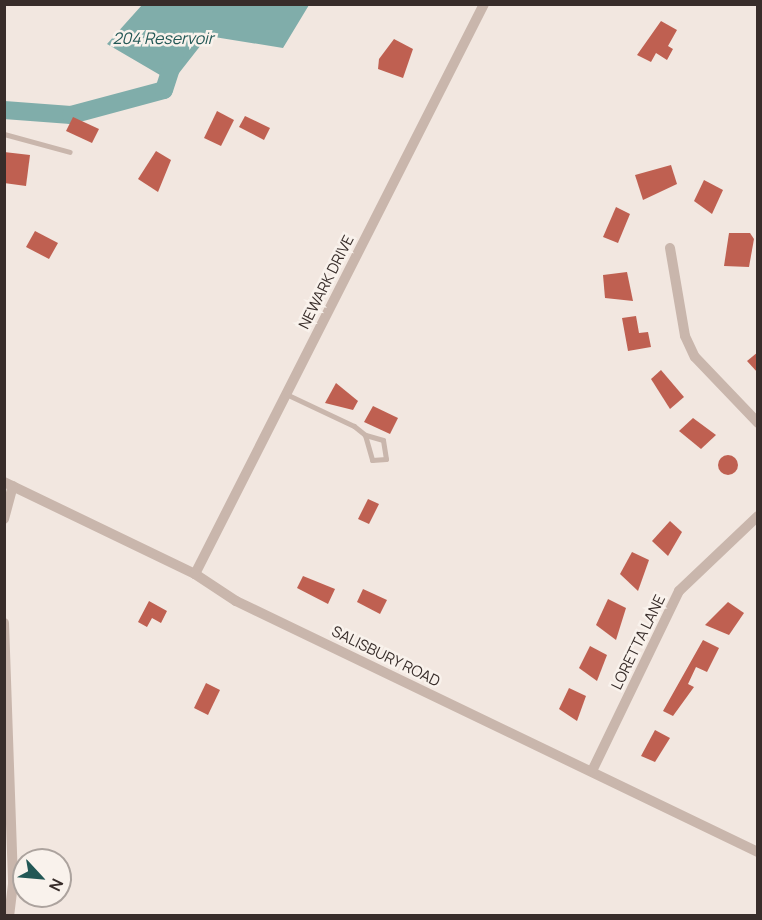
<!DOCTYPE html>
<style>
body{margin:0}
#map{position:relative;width:762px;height:920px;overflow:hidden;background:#f2e7e0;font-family:Manrope,sans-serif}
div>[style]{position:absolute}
.water>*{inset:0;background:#80adaa}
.river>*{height:18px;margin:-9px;padding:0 9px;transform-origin:9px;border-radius:9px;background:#80adaa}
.building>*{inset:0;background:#bf6051}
.round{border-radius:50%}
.service>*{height:5px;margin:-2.5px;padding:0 2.5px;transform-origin:2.5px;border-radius:2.5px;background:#c9b6ac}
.minor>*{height:10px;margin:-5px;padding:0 5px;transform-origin:5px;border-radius:5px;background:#c9b6ac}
span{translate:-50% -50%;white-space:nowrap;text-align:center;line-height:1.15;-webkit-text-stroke:5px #f9f2ec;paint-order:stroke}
.street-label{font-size:15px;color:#382d2a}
.water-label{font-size:16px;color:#225755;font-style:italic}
.frame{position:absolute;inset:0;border:6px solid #382d2a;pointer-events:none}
.north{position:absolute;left:12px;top:848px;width:60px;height:60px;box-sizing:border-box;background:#f9f2ec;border:2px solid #aca39e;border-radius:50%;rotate:116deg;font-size:16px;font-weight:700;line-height:24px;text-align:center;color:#382d2a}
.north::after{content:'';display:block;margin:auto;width:21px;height:27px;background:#225755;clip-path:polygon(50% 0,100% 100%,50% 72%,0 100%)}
</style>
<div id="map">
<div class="water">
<div style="clip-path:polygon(142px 5px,142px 4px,309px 5px,283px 48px,208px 36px,172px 82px,107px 44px)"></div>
</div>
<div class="river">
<div style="left:4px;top:110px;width:67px;rotate:4.3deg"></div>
<div style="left:71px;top:115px;width:96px;rotate:-15deg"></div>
<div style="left:164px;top:90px;width:36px;rotate:-72deg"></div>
</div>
<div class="building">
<div style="clip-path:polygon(661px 21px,677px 30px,668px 46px,673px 49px,667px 60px,656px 53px,651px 62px,637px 55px)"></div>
<div style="clip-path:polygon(394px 39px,413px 49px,403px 78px,378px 69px,379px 59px)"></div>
<div style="clip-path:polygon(217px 111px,234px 120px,221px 146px,204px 138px)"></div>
<div style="clip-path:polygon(245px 116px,270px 128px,264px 140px,239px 127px)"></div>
<div style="clip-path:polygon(73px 117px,99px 129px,92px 143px,66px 131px)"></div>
<div style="clip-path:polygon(156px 151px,171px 160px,158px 192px,138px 179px)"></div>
<div style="clip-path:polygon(4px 152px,30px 155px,26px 186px,4px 183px)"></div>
<div style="clip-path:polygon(671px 165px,677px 184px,643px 200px,635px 175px)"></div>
<div style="clip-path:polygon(704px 180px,723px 190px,712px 214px,694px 201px)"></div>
<div style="clip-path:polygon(616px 207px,630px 214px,618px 243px,603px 237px)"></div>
<div style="clip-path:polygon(35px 231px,58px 243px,49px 259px,26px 247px)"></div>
<div style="clip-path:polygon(729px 233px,750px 233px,754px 239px,749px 267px,724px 266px)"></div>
<div style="clip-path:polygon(627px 272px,633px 301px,605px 298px,603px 275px)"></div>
<div style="clip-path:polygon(636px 316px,639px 333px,648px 332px,651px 347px,628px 351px,622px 318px)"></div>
<div style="clip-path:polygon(758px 352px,758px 373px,747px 361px)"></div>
<div style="clip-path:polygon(661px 370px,684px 397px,670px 409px,651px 379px)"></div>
<div style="clip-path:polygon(336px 383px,358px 401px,353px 410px,325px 403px)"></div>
<div style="clip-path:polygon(373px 406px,398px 418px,390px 434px,364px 422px)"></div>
<div style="clip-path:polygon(693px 418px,716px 435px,701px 449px,679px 431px)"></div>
<div class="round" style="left:718px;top:455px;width:20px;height:20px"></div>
<div style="clip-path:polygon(368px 499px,379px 504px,369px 524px,358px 519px)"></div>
<div style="clip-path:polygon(670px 521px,682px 532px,668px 556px,652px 541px)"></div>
<div style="clip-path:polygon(632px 552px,649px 560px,638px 591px,620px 574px)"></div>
<div style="clip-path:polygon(303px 576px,335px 589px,328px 604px,297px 588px)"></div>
<div style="clip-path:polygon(363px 589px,387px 600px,380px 614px,357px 602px)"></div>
<div style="clip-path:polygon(608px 599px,626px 608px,616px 640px,596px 625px)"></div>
<div style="clip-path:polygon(149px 601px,167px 611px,161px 623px,152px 618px,147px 627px,138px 622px)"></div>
<div style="clip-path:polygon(728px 602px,744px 613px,729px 635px,705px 625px)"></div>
<div style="clip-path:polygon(703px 640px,719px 648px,707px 672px,696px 667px,688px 684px,694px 687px,673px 716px,663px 711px)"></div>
<div style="clip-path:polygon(590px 646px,607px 655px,597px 681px,579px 668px)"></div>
<div style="clip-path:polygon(206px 683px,220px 690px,208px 715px,194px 708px)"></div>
<div style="clip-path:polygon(569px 688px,586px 696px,577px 721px,559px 709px)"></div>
<div style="clip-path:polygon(655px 730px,670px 738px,655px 762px,641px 756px)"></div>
</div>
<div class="service">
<div style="left:4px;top:134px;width:68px;rotate:15.3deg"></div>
<div style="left:286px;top:394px;width:75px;rotate:25.2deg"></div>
<div style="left:354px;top:426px;width:14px;rotate:39deg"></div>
<div style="left:365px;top:435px;width:26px;rotate:74deg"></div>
<div style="left:372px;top:460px;width:14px;rotate:-4deg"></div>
<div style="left:386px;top:459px;width:19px;rotate:-99deg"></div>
<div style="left:383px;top:440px;width:19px;rotate:-164deg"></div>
</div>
<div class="minor">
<div style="left:670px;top:248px;width:89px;rotate:80.3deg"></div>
<div style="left:685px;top:336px;width:23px;rotate:65deg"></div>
<div style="left:695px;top:357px;width:91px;rotate:46.3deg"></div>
<div style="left:4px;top:482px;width:212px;rotate:25.7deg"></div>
<div style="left:195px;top:574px;width:49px;rotate:33.4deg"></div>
<div style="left:236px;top:601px;width:579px;rotate:25.68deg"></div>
<div style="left:4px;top:519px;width:34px;rotate:-75deg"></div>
<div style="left:195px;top:574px;width:639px;rotate:-63.11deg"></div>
<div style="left:4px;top:623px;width:261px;rotate:88deg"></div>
<div style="left:13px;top:884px;width:32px;rotate:97deg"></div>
<div style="left:592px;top:771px;width:200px;rotate:-64.2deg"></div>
<div style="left:679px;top:591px;width:109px;rotate:-43.5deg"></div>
</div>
<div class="street-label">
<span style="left:326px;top:282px;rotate:-63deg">NEWARK DRIVE</span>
<span style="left:638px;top:642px;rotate:-64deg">LORETTA LANE</span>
<span style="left:386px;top:656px;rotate:26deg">SALISBURY ROAD</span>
</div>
<div class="water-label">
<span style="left:163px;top:38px">204 Reservoir</span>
</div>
<div class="frame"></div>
<div class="north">N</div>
</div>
